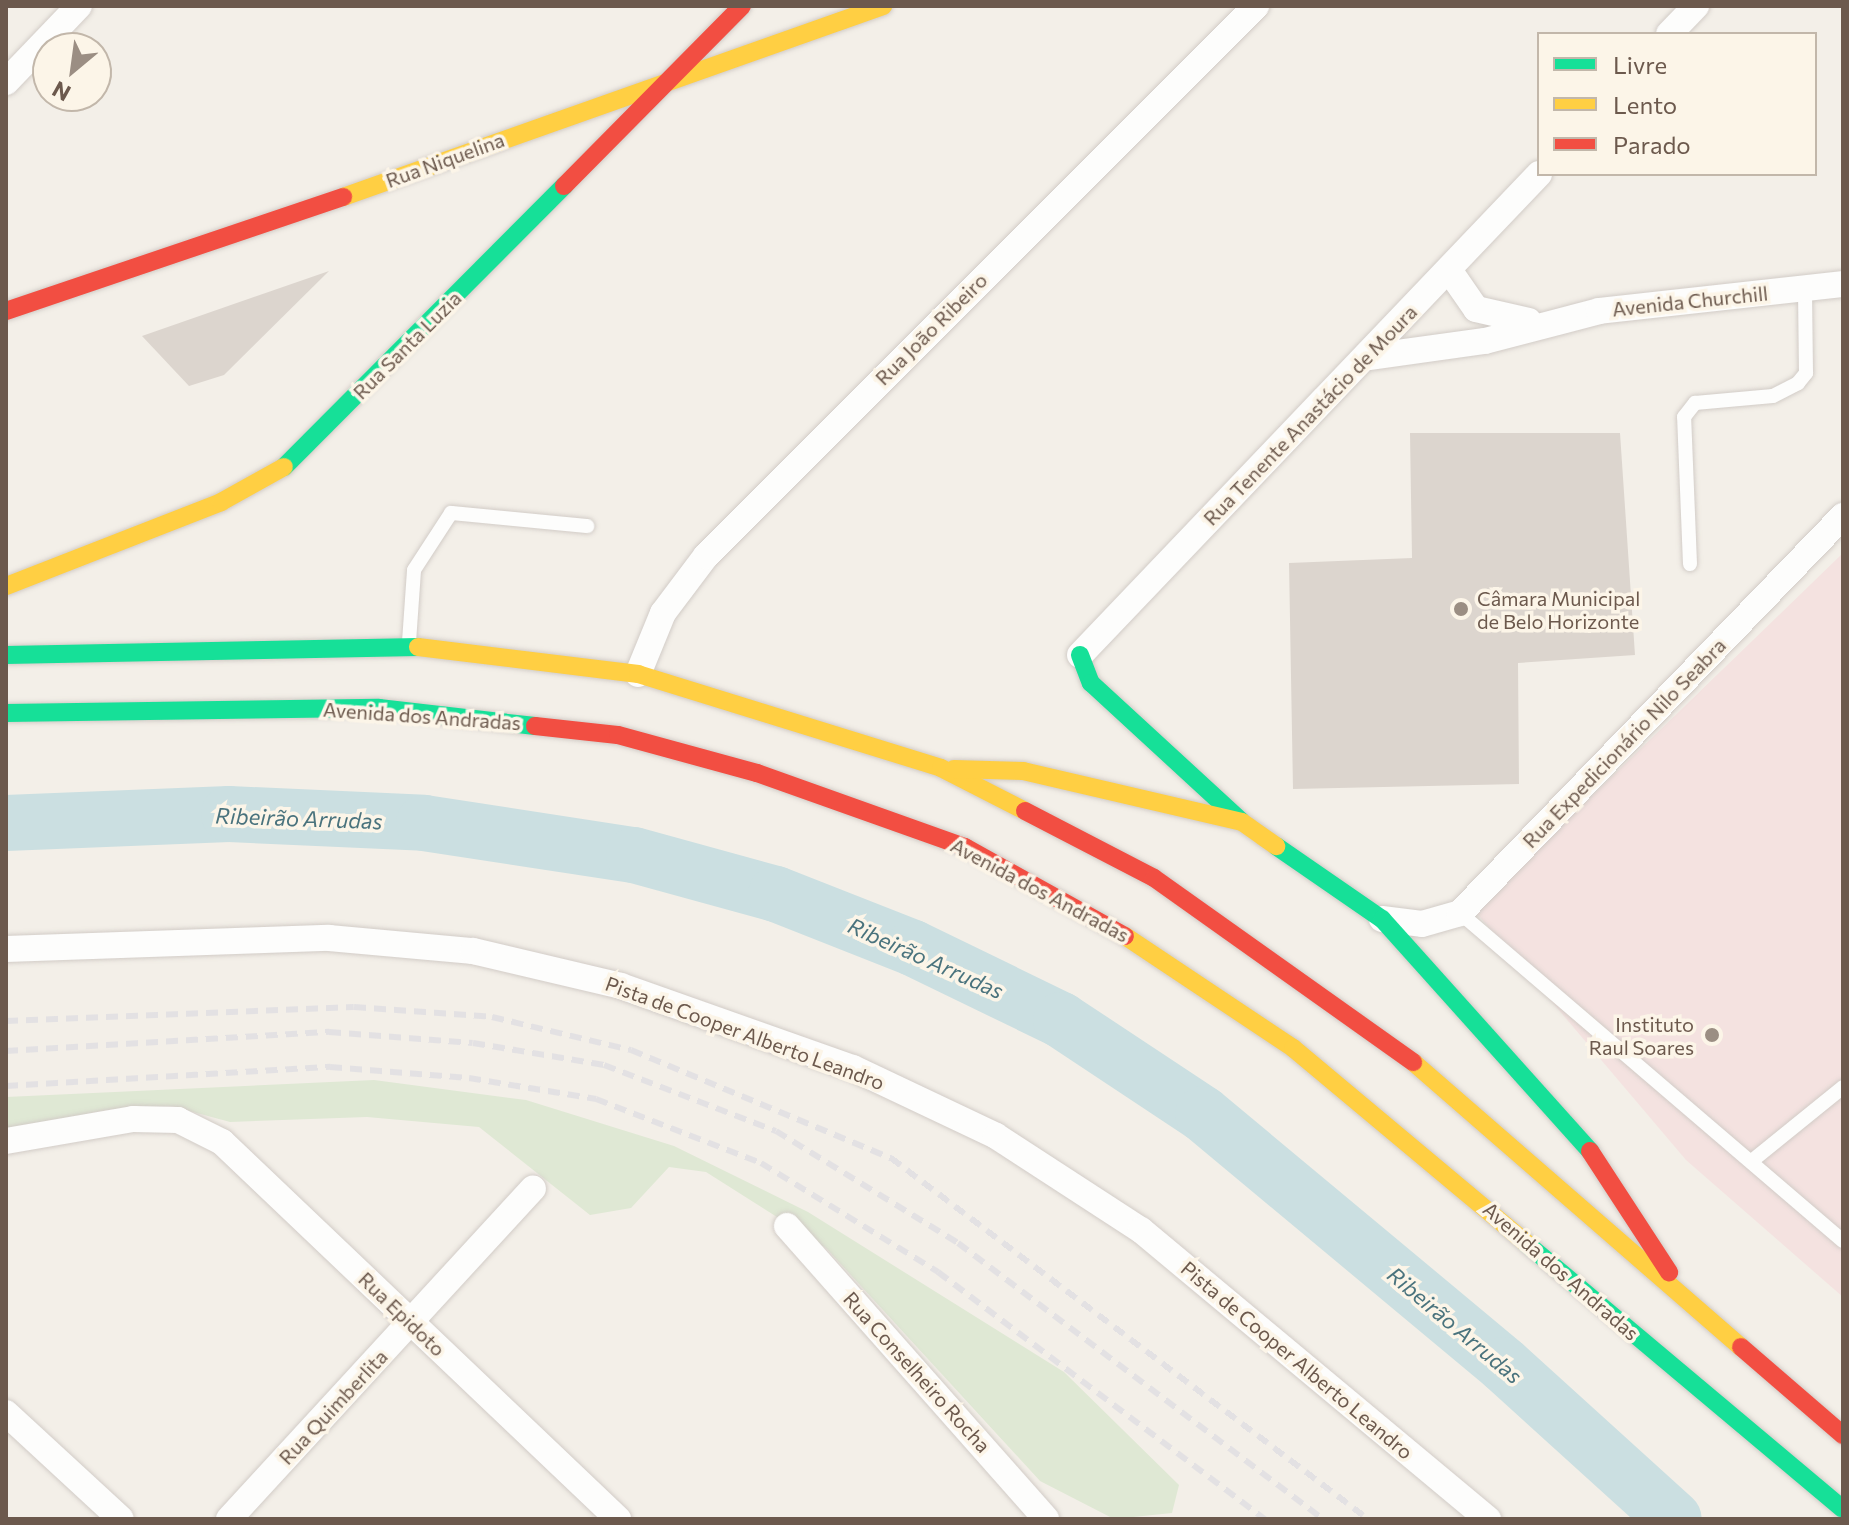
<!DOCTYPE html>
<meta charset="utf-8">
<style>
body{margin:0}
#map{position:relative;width:1849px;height:1525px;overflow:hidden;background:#f3efe8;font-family:Commissioner,sans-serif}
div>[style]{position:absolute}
.medical>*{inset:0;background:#f4e2e0}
.green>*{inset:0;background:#dfe8d4}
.river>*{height:56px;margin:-28px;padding:0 28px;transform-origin:28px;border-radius:28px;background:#cbdfe1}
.building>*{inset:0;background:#dcd5ce}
.roads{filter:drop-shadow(0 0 2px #d2ccc7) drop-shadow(0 0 2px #d2ccc7)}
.lane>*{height:14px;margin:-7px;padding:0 7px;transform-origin:7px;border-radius:7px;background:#fdfdfc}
.street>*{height:26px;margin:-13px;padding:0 13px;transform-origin:13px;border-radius:13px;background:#fdfdfc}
.fast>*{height:18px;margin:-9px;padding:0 9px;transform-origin:9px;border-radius:9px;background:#16e098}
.slow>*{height:18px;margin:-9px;padding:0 9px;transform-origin:9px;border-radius:9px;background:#ffcf43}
.jam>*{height:18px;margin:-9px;padding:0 9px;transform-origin:9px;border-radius:9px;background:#f24e42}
.rail>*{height:6px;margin-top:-3px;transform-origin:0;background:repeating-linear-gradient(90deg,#e3e1e3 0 12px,transparent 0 20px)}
.dots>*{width:22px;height:22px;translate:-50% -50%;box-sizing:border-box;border:4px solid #fcf5e8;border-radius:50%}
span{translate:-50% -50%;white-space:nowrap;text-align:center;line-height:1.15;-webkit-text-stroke:7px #fcf5e8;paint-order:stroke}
.street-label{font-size:20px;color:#6c594d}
.poi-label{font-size:20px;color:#6c594d}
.left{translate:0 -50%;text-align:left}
.right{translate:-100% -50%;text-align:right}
.water-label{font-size:22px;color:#4a737d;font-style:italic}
.frame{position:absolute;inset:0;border:8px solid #6c594d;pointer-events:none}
.legend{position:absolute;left:1537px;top:32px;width:280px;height:144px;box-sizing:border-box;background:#fcf5e8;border:2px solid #c2b7aa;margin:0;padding:10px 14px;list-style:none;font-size:24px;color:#6c594d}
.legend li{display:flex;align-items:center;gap:16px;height:40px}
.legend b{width:40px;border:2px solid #c2b7aa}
.north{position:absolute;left:32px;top:32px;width:80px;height:80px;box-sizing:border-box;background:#fcf5e8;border:2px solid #c2b7aa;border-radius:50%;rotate:209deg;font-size:22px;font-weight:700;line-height:32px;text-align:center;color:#6c594d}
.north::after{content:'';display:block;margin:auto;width:28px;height:36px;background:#9b8e83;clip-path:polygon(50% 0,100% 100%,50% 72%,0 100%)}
</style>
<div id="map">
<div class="medical">
<div style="clip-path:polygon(1843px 553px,1843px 1297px,1686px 1160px,1474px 910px)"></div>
</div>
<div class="green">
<div style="clip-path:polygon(374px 1080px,526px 1100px,674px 1146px,808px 1212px,1064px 1372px,1179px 1485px,1172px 1513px,1114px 1519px,1040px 1481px,826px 1248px,706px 1172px,669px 1167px,631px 1208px,590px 1215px,479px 1127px,367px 1117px,230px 1122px,171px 1106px,105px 1110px,6px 1132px,6px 1097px)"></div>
</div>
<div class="river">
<div style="left:6px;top:823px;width:223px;rotate:-2.3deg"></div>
<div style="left:229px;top:814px;width:195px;rotate:2.6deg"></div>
<div style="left:424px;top:823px;width:212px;rotate:8.7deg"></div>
<div style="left:634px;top:855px;width:147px;rotate:15.4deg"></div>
<div style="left:776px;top:894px;width:147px;rotate:21.5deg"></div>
<div style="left:913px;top:948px;width:165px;rotate:25.9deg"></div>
<div style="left:1061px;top:1020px;width:170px;rotate:33.5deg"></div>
<div style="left:1203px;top:1114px;width:392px;rotate:39.8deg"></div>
<div style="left:1504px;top:1365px;width:229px;rotate:42.2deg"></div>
</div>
<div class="building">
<div style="clip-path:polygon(329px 271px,224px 375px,189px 386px,142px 336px)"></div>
<div style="clip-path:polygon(1410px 433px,1620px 433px,1635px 655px,1518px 663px,1519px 784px,1293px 789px,1289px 563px,1412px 558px)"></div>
</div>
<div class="roads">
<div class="lane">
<div style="left:1690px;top:564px;width:147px;rotate:-92.3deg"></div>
<div style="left:1684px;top:417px;width:18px;rotate:-52deg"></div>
<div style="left:1695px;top:403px;width:78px;rotate:-5.1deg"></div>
<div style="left:1773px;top:396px;width:28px;rotate:-27deg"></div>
<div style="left:1798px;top:383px;width:13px;rotate:-51deg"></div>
<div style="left:1806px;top:373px;width:85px;rotate:-90.7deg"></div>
<div style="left:409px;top:642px;width:72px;rotate:-86deg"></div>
<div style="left:414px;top:570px;width:68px;rotate:-57deg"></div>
<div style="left:451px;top:513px;width:137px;rotate:5.5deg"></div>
<div style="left:1460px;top:913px;width:504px;rotate:40.58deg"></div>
<div style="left:1753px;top:1160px;width:116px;rotate:-39deg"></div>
</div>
<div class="street">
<div style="left:1669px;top:34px;width:39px;rotate:-46deg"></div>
<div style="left:6px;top:82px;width:105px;rotate:-46.2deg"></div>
<div style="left:1449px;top:270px;width:47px;rotate:55.3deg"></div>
<div style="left:1476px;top:309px;width:54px;rotate:12.8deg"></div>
<div style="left:1369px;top:357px;width:117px;rotate:-7.9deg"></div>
<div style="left:1485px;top:341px;width:118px;rotate:-14.7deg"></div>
<div style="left:1599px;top:311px;width:245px;rotate:-6.3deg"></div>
<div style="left:1080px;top:655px;width:665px;rotate:-46.34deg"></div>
<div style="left:638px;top:674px;width:66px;rotate:-67.7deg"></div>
<div style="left:663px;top:613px;width:71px;rotate:-53deg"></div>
<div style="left:706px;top:556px;width:778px;rotate:-45deg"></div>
<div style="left:1382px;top:919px;width:40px;rotate:7.1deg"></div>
<div style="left:1422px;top:924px;width:40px;rotate:-16deg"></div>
<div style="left:1460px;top:913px;width:552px;rotate:-46.03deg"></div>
<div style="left:6px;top:949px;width:323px;rotate:-2deg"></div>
<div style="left:329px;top:938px;width:145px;rotate:5.2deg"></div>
<div style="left:473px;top:951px;width:152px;rotate:13.3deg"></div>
<div style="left:621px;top:986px;width:246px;rotate:19.5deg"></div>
<div style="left:853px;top:1068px;width:158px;rotate:25.4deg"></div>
<div style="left:996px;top:1136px;width:173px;rotate:33deg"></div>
<div style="left:1141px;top:1230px;width:452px;rotate:39.8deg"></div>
<div style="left:6px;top:1141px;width:129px;rotate:-9.8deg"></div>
<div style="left:133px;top:1119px;width:45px;rotate:1.3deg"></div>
<div style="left:178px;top:1120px;width:49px;rotate:26.6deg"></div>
<div style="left:222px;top:1142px;width:547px;rotate:43.59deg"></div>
<div style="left:787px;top:1226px;width:391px;rotate:48.5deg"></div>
<div style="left:6px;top:1413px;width:156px;rotate:42.7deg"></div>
<div style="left:229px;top:1519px;width:449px;rotate:-47.4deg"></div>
</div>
<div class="fast">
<div style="left:284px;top:467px;width:397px;rotate:-45.1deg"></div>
<div style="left:6px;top:655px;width:412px;rotate:-1.1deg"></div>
<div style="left:1080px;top:655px;width:30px;rotate:69deg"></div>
<div style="left:1091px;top:683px;width:204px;rotate:42.6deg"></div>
<div style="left:6px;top:713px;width:373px;rotate:-0.8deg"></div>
<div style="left:379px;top:708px;width:157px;rotate:6.6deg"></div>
<div style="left:1276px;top:846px;width:129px;rotate:34.6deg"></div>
<div style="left:1382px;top:919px;width:312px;rotate:48.1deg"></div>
<div style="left:1527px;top:1244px;width:412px;rotate:40deg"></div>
</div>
<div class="slow">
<div style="left:343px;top:197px;width:573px;rotate:-19.48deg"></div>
<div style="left:6px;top:586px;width:231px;rotate:-21.3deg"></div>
<div style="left:221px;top:502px;width:72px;rotate:-29.1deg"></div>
<div style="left:418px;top:647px;width:222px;rotate:7deg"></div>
<div style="left:638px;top:674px;width:317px;rotate:17.2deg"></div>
<div style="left:941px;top:768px;width:94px;rotate:27.1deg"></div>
<div style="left:954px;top:769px;width:69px;rotate:1.7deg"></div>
<div style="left:1023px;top:771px;width:225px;rotate:13.1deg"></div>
<div style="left:1242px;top:822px;width:42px;rotate:35.2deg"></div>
<div style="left:1125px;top:936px;width:202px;rotate:33.7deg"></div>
<div style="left:1293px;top:1048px;width:305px;rotate:39.9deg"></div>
<div style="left:1413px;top:1062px;width:435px;rotate:41deg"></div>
</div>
<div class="jam">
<div style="left:564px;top:186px;width:253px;rotate:-45.3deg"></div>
<div style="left:6px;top:311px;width:356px;rotate:-18.7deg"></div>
<div style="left:535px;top:726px;width:83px;rotate:6.2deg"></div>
<div style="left:618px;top:735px;width:144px;rotate:15.3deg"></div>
<div style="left:757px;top:773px;width:221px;rotate:19.6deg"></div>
<div style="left:965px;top:847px;width:183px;rotate:29.1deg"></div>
<div style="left:1025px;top:811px;width:145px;rotate:27.4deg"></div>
<div style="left:1154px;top:878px;width:318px;rotate:35.4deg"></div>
<div style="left:1590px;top:1151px;width:145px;rotate:56.9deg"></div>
<div style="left:1741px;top:1347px;width:135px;rotate:40.8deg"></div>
</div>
</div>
<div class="rail">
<div style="left:6px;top:1021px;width:348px;rotate:-2.3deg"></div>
<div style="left:354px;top:1007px;width:138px;rotate:4.1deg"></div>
<div style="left:492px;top:1017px;width:143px;rotate:13.4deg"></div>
<div style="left:631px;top:1050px;width:282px;rotate:22.6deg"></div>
<div style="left:891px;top:1158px;width:598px;rotate:37.12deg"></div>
<div style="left:6px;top:1051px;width:324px;rotate:-3.4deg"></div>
<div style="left:329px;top:1032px;width:144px;rotate:4.4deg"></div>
<div style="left:473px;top:1043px;width:133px;rotate:9.5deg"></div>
<div style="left:604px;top:1065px;width:184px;rotate:21deg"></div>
<div style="left:776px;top:1131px;width:214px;rotate:31.6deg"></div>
<div style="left:958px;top:1243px;width:458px;rotate:37.1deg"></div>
<div style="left:6px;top:1086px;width:325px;rotate:-3.4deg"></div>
<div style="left:330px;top:1067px;width:139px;rotate:4.5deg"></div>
<div style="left:469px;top:1078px;width:129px;rotate:9.4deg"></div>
<div style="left:596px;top:1099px;width:177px;rotate:21.2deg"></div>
<div style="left:761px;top:1163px;width:208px;rotate:31.6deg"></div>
<div style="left:938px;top:1272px;width:410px;rotate:37.1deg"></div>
</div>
<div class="dots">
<div style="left:1461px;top:609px;background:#9b8e83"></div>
<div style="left:1712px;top:1035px;background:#9b8e83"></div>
</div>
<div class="street-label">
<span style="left:445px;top:160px;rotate:-20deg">Rua Niquelina</span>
<span style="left:1690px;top:301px;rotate:-6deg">Avenida Churchill</span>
<span style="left:931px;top:329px;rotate:-45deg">Rua João Ribeiro</span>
<span style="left:407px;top:345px;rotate:-45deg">Rua Santa Luzia</span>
<span style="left:1310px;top:415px;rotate:-46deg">Rua Tenente Anastácio de Moura</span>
<span style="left:422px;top:716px;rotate:4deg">Avenida dos Andradas</span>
<span style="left:1624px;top:743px;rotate:-46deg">Rua Expedicionário Nilo Seabra</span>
<span style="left:1040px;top:890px;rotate:28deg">Avenida dos Andradas</span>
<span style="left:745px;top:1033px;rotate:20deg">Pista de Cooper Alberto Leandro</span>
<span style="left:1561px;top:1271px;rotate:41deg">Avenida dos Andradas</span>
<span style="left:402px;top:1314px;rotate:44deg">Rua Epidoto</span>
<span style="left:1297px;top:1360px;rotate:40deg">Pista de Cooper Alberto Leandro</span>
<span style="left:917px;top:1372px;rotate:48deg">Rua Conselheiro Rocha</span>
<span style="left:333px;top:1407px;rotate:-47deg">Rua Quimberlita</span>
</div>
<div class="poi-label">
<span class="left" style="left:1477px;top:610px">Câmara Municipal<br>de Belo Horizonte</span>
<span class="right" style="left:1694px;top:1036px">Instituto<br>Raul Soares</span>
</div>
<div class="water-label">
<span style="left:299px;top:818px;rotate:2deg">Ribeirão Arrudas</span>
<span style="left:926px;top:958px;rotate:24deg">Ribeirão Arrudas</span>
<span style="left:1455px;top:1325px;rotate:40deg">Ribeirão Arrudas</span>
</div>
<div class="frame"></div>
<ul class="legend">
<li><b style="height:10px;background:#16e098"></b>Livre</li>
<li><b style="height:10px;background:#ffcf43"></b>Lento</li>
<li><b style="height:10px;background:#f24e42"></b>Parado</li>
</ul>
<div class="north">N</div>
</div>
